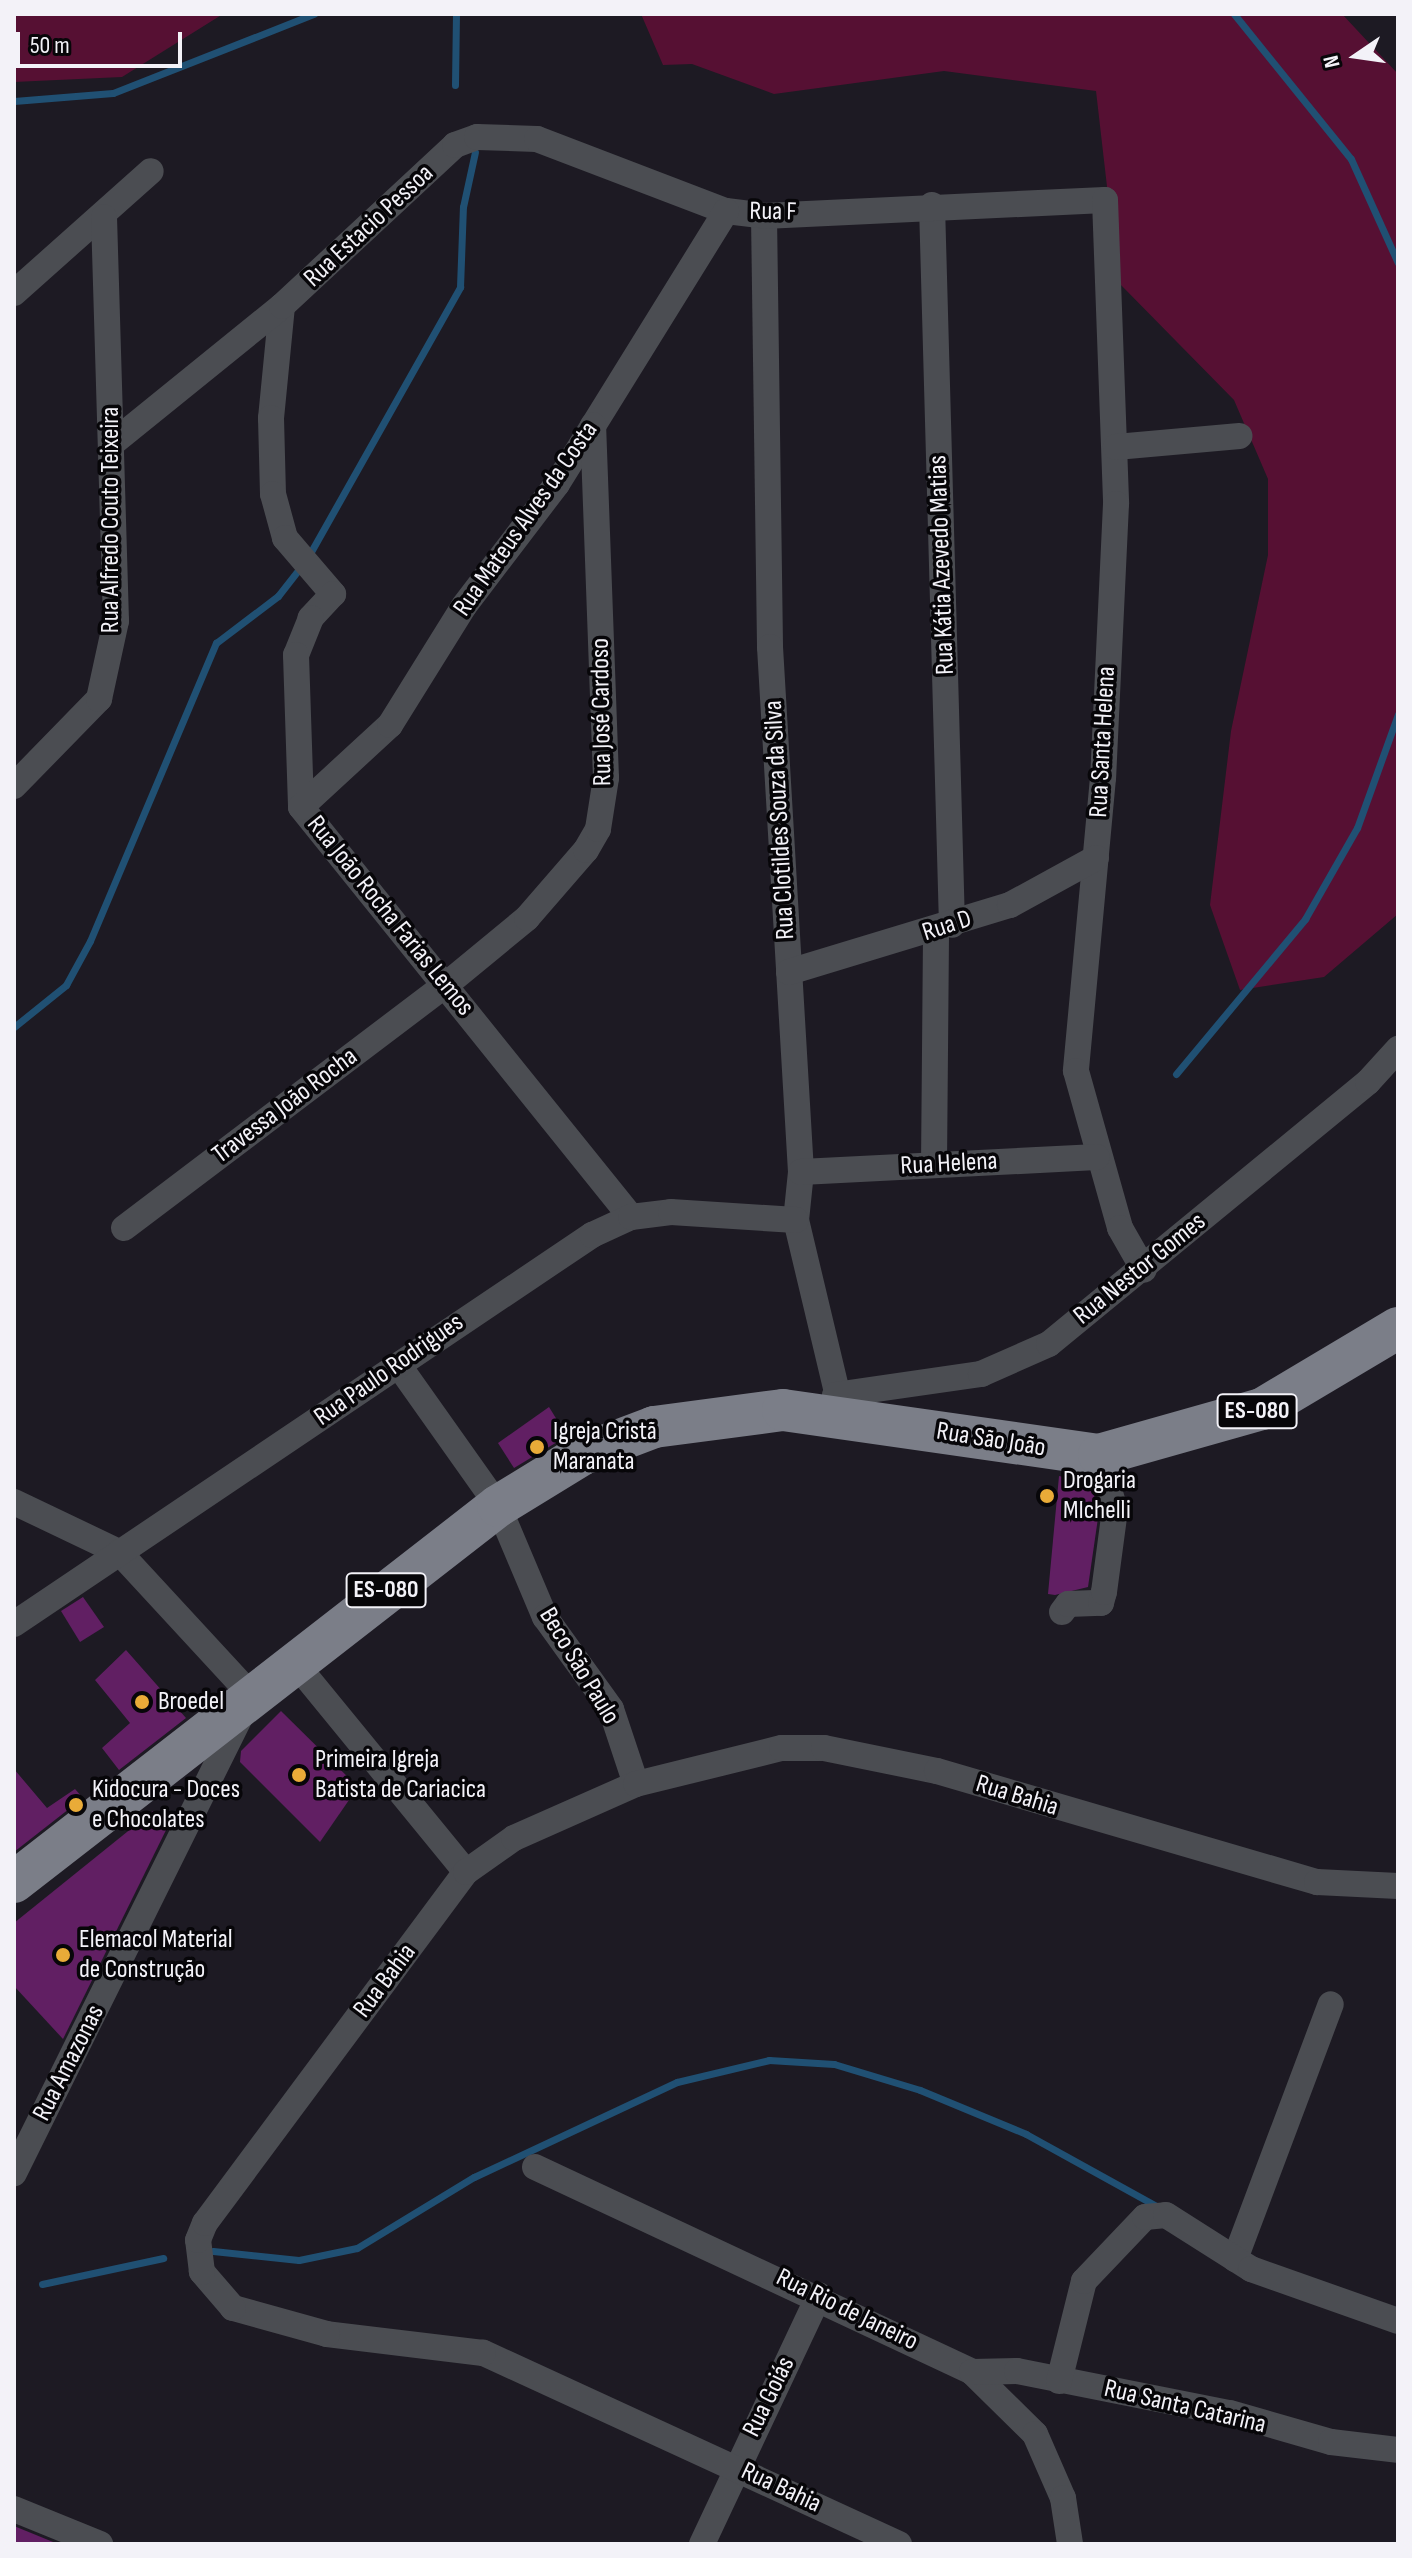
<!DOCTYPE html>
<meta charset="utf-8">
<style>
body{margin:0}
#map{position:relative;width:1412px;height:2558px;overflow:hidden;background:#1d1a23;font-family:"Sofia Sans Condensed",sans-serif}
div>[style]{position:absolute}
.green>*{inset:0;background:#561033}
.stream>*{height:7px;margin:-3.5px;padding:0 3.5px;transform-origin:3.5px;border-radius:3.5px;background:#205073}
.building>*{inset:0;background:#611f63}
.street>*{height:26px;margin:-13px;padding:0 13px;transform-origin:13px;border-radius:13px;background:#4b4d52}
.primary>*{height:42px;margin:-21px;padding:0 21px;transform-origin:21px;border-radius:21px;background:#7b7e88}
.dots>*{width:22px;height:22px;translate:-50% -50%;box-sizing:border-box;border:4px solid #070609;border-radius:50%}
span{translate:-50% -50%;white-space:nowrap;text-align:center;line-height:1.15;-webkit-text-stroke:7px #070609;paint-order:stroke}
.shield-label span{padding:2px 6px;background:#070609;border:2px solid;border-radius:6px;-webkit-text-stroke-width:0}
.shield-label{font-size:24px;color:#f3f2f8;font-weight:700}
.street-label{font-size:26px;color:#f3f2f8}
.poi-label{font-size:26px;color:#f3f2f8}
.left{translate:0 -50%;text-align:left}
.frame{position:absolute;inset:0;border:16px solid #f3f2f8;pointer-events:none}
.north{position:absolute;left:1316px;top:16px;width:80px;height:80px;-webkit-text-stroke:6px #070609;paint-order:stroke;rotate:257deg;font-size:22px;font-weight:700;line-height:32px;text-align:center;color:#f3f2f8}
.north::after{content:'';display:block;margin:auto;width:28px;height:36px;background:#f3f2f8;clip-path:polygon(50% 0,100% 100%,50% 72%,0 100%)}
.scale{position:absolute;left:16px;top:32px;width:166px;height:36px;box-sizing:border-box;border:4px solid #f3f2f8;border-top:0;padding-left:10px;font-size:24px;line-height:28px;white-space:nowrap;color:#f3f2f8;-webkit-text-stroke:6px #070609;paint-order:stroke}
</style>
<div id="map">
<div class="green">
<div style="clip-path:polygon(14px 14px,223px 14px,122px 77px,14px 82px)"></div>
<div style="clip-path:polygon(641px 14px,1342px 14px,1398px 74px,1398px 914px,1324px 977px,1240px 990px,1210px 905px,1231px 731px,1268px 555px,1268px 479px,1234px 400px,1118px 282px,1096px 91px,944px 71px,774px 94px,692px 64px,663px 65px)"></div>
</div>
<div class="stream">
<div style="left:1234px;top:14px;width:186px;rotate:51.1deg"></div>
<div style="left:1351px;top:159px;width:114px;rotate:65.7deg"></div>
<div style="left:455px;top:85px;width:71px;rotate:-89.2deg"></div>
<div style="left:14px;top:101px;width:99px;rotate:-4.6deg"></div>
<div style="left:113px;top:93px;width:216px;rotate:-21.5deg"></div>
<div style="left:308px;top:557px;width:310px;rotate:-60.6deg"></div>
<div style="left:460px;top:287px;width:80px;rotate:-87.9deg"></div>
<div style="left:463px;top:207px;width:56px;rotate:-77.7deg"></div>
<div style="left:14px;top:1027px;width:67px;rotate:-38.9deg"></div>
<div style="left:66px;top:985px;width:50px;rotate:-61.4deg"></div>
<div style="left:90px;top:941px;width:324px;rotate:-67.1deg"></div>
<div style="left:216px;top:643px;width:78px;rotate:-37.2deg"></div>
<div style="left:278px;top:596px;width:36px;rotate:-52deg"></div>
<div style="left:1176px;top:1074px;width:202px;rotate:-50.2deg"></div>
<div style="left:1305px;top:919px;width:105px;rotate:-60.3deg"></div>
<div style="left:1357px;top:828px;width:121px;rotate:-70.2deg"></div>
<div style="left:213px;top:2251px;width:86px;rotate:6deg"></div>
<div style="left:299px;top:2260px;width:59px;rotate:-11.7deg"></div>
<div style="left:357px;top:2248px;width:137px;rotate:-31.3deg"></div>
<div style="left:474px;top:2177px;width:224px;rotate:-25.1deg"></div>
<div style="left:677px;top:2082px;width:95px;rotate:-13.4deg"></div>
<div style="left:769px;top:2060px;width:65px;rotate:3.5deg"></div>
<div style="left:834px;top:2064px;width:90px;rotate:16.8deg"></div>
<div style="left:920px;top:2090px;width:115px;rotate:22.5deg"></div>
<div style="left:1026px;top:2134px;width:153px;rotate:28.9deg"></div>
<div style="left:42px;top:2284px;width:124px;rotate:-12.1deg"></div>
</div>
<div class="building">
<div style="clip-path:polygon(549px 1407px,567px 1436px,514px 1468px,498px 1443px)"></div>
<div style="clip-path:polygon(1059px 1476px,1090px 1483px,1099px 1511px,1088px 1587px,1055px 1595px,1048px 1594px)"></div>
<div style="clip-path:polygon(83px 1597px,104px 1627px,80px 1642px,61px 1611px)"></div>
<div style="clip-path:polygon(126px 1650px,186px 1718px,119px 1770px,102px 1748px,130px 1723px,95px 1680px)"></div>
<div style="clip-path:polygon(281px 1711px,358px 1787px,320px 1842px,240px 1762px,241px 1751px)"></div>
<div style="clip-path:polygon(14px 1769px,47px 1808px,75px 1789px,83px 1798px,14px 1852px)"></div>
<div style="clip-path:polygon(153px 1811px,169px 1824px,63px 2039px,14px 1986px,14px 1923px)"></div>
<div style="clip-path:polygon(14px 2526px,58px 2544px,14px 2544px)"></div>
</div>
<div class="street">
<div style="left:932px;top:205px;width:720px;rotate:88.41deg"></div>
<div style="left:764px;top:216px;width:431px;rotate:89.2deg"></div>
<div style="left:770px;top:647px;width:526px;rotate:86.62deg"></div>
<div style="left:801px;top:1172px;width:48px;rotate:95.9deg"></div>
<div style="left:796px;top:1220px;width:203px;rotate:76.6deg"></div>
<div style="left:14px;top:293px;width:183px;rotate:-41.7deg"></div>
<div style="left:282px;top:306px;width:113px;rotate:95.6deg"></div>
<div style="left:271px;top:418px;width:76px;rotate:88.5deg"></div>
<div style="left:273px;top:494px;width:46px;rotate:74.7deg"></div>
<div style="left:285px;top:538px;width:74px;rotate:49.4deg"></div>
<div style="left:333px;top:594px;width:33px;rotate:133deg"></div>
<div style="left:311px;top:618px;width:40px;rotate:112deg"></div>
<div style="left:296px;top:655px;width:152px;rotate:88.1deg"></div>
<div style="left:301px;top:807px;width:526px;rotate:51.17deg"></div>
<div style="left:114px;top:442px;width:216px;rotate:-39deg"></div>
<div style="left:282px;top:306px;width:236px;rotate:-42.9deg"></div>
<div style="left:455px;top:145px;width:23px;rotate:-20deg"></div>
<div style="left:477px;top:137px;width:60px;rotate:1.9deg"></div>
<div style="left:537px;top:139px;width:202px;rotate:20.9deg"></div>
<div style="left:726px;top:211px;width:38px;rotate:7deg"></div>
<div style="left:764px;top:216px;width:341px;rotate:-2.7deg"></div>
<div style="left:1105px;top:200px;width:304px;rotate:87.9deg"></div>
<div style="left:1116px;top:504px;width:274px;rotate:92.7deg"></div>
<div style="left:1103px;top:778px;width:294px;rotate:95.3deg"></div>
<div style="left:1076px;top:1071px;width:163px;rotate:74.3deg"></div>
<div style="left:1120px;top:1228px;width:48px;rotate:60.3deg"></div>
<div style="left:1116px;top:447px;width:124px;rotate:-5.1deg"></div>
<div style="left:14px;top:786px;width:122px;rotate:-45.7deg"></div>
<div style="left:99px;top:699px;width:80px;rotate:-77.7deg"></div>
<div style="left:116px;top:621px;width:404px;rotate:-91.7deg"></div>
<div style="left:301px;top:807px;width:121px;rotate:-42.7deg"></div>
<div style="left:390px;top:725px;width:140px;rotate:-58.1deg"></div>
<div style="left:464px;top:606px;width:153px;rotate:-52.7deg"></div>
<div style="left:557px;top:484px;width:321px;rotate:-58.2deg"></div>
<div style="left:789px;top:972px;width:231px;rotate:-16.9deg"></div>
<div style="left:1010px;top:905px;width:98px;rotate:-28.7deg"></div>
<div style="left:934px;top:1165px;width:235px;rotate:-89.5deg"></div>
<div style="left:801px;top:1172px;width:296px;rotate:-2.9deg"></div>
<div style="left:124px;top:1228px;width:405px;rotate:-37.1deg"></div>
<div style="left:447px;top:984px;width:104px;rotate:-39.5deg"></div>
<div style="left:527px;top:918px;width:90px;rotate:-49.1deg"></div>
<div style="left:586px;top:850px;width:24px;rotate:-60deg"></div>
<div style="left:598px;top:829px;width:52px;rotate:-81.1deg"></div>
<div style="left:606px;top:778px;width:353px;rotate:-92.1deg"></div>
<div style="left:399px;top:1366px;width:171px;rotate:54.7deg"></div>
<div style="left:498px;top:1506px;width:121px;rotate:67.1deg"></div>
<div style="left:545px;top:1617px;width:113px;rotate:54.3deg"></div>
<div style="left:611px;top:1709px;width:79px;rotate:71.6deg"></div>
<div style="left:835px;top:1395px;width:148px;rotate:-8.2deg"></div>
<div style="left:981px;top:1374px;width:74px;rotate:-23.8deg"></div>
<div style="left:1049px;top:1344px;width:413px;rotate:-39.4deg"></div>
<div style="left:1368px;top:1082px;width:45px;rotate:-47.7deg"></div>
<div style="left:14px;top:1502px;width:116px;rotate:25.5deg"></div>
<div style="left:119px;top:1552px;width:195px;rotate:47.3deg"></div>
<div style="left:251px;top:1695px;width:534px;rotate:116.37deg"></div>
<div style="left:1062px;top:1612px;width:10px;rotate:-53deg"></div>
<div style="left:1068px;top:1604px;width:33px;rotate:-2deg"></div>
<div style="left:1101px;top:1603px;width:11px;rotate:-75deg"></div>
<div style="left:1104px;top:1592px;width:83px;rotate:-82.4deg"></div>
<div style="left:1115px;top:1510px;width:57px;rotate:-106.2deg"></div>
<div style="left:14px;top:1624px;width:697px;rotate:-33.94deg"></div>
<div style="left:592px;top:1235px;width:43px;rotate:-24.8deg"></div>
<div style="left:631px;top:1217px;width:40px;rotate:-7.1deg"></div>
<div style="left:671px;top:1212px;width:125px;rotate:3.7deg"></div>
<div style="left:295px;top:1663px;width:270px;rotate:50.7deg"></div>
<div style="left:535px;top:2167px;width:483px;rotate:25.1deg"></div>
<div style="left:972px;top:2372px;width:88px;rotate:44.5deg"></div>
<div style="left:1035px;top:2434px;width:70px;rotate:66.4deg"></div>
<div style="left:1063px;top:2498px;width:47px;rotate:81.3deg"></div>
<div style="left:1235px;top:2259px;width:272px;rotate:-69.4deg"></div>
<div style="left:972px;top:2372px;width:45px;rotate:-1.3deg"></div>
<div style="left:1017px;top:2371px;width:217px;rotate:11.2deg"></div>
<div style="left:1230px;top:2413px;width:105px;rotate:16deg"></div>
<div style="left:1331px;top:2442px;width:67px;rotate:6.8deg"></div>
<div style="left:1059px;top:2381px;width:103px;rotate:-76deg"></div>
<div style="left:1084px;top:2281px;width:88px;rotate:-46.4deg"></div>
<div style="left:1145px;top:2217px;width:21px;rotate:-5deg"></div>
<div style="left:1166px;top:2215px;width:101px;rotate:32.4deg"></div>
<div style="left:1251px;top:2269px;width:156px;rotate:19.5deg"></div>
<div style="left:14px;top:2509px;width:93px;rotate:22.1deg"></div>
<div style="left:702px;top:2544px;width:275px;rotate:-64.8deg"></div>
<div style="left:899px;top:2544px;width:458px;rotate:-155.3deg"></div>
<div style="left:483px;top:2353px;width:157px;rotate:-173.1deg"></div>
<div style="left:327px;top:2334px;width:98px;rotate:-164.5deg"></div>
<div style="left:233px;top:2308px;width:48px;rotate:-130.7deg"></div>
<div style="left:202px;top:2272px;width:32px;rotate:-97deg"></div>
<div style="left:198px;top:2240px;width:18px;rotate:-68deg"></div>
<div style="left:205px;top:2223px;width:437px;rotate:-53.4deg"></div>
<div style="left:466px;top:1872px;width:59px;rotate:-35.3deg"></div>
<div style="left:514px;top:1838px;width:133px;rotate:-23.9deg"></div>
<div style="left:636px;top:1784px;width:150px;rotate:-13.9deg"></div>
<div style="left:782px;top:1748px;width:42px"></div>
<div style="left:824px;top:1748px;width:115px;rotate:11.5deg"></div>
<div style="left:937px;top:1771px;width:396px;rotate:16.3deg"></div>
<div style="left:1317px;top:1882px;width:81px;rotate:2.8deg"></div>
</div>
<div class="primary">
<div style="left:14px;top:1882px;width:613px;rotate:-37.84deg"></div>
<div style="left:498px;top:1506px;width:100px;rotate:-31.5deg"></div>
<div style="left:583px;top:1454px;width:76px;rotate:-20.8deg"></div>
<div style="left:654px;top:1427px;width:130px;rotate:-7.5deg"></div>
<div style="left:783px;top:1410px;width:319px;rotate:8.1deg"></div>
<div style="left:1099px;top:1455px;width:169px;rotate:-15.8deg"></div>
<div style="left:1262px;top:1409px;width:158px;rotate:-30.8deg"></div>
</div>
<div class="dots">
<div style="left:537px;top:1447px;background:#e9ab38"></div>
<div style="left:1047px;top:1496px;background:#e9ab38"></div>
<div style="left:142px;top:1702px;background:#e9ab38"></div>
<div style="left:299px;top:1775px;background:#e9ab38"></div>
<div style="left:76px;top:1805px;background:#e9ab38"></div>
<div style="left:63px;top:1955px;background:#e9ab38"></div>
</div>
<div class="shield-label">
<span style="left:1257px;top:1411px">ES-080</span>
<span style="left:386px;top:1590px">ES-080</span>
</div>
<div class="street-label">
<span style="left:773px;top:212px;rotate:1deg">Rua F</span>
<span style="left:369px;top:226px;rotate:-43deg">Rua Estacio Pessoa</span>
<span style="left:526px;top:519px;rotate:-55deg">Rua Mateus Alves da Costa</span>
<span style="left:111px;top:520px;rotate:-90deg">Rua Alfredo Couto Teixeira</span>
<span style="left:942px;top:565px;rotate:-92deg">Rua Kátia Azevedo Matias</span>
<span style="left:602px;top:712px;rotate:-91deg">Rua José Cardoso</span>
<span style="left:1103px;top:742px;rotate:-87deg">Rua Santa Helena</span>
<span style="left:780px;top:820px;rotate:-93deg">Rua Clotildes Souza da Silva</span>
<span style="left:390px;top:916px;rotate:51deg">Rua João Rocha Farias Lemos</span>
<span style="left:947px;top:926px;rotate:-18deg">Rua D</span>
<span style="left:285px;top:1106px;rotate:-37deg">Travessa João Rocha</span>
<span style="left:949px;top:1164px;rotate:-3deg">Rua Helena</span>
<span style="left:1140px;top:1269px;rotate:-39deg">Rua Nestor Gomes</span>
<span style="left:389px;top:1370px;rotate:-35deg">Rua Paulo Rodrigues</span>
<span style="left:991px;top:1440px;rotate:9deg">Rua São João</span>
<span style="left:579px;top:1666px;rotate:59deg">Beco São Paulo</span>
<span style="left:1017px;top:1796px;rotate:17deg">Rua Bahia</span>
<span style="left:385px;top:1981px;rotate:-53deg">Rua Bahia</span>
<span style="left:69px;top:2063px;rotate:-63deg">Rua Amazonas</span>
<span style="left:847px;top:2310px;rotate:26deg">Rua Rio de Janeiro</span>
<span style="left:769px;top:2397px;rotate:-64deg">Rua Goiás</span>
<span style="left:1185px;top:2407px;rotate:13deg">Rua Santa Catarina</span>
<span style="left:781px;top:2488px;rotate:25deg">Rua Bahia</span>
</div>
<div class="poi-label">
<span class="left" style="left:553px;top:1447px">Igreja Cristã<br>Maranata</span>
<span class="left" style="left:1063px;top:1496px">Drogaria<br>MIchelli</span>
<span class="left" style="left:158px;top:1702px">Broedel</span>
<span class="left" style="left:315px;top:1775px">Primeira Igreja<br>Batista de Cariacica</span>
<span class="left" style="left:92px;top:1805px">Kidocura - Doces<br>e Chocolates</span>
<span class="left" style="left:79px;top:1955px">Elemacol Material<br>de Construção</span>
</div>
<div class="frame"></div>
<div class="north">N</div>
<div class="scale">50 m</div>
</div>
